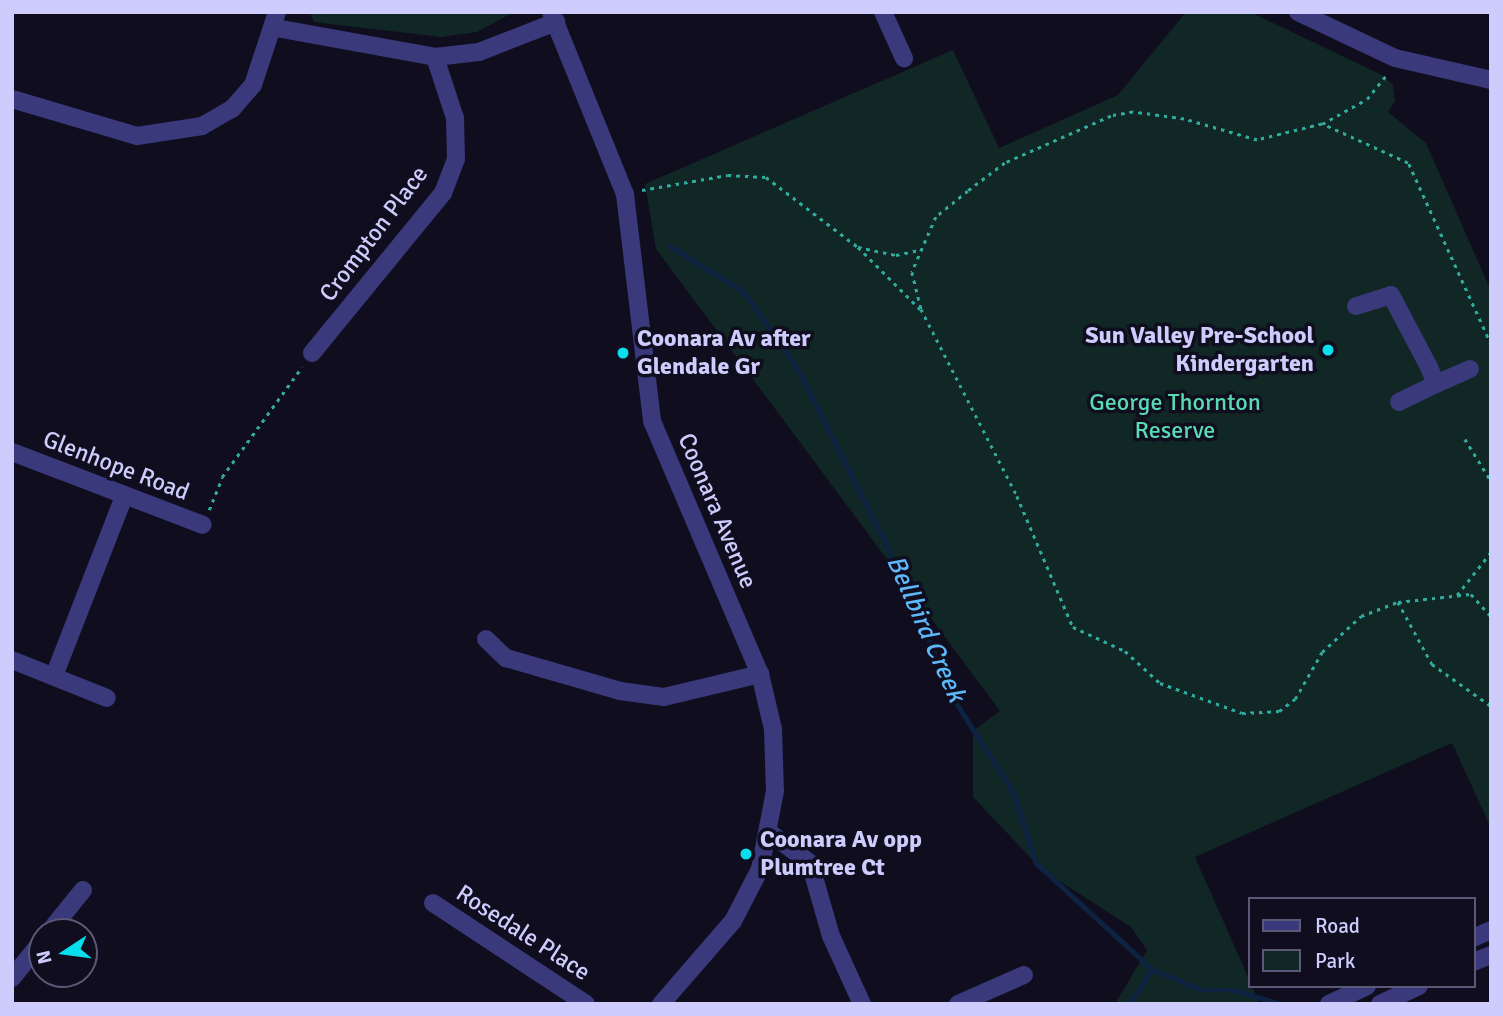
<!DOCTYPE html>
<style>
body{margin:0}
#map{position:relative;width:1503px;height:1016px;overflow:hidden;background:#0f0d1e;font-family:Signika,sans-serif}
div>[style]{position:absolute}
.green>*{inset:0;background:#102725}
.stream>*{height:4.5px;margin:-2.25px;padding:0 2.25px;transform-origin:2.25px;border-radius:2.25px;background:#0d2341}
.path>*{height:2.5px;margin-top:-1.25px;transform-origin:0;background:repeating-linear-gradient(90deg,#31ab9e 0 3.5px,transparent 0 8.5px)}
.minor>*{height:18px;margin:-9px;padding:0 9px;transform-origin:9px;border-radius:9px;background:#39397b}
.dots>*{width:19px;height:19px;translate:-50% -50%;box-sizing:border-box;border:4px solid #0f0d1e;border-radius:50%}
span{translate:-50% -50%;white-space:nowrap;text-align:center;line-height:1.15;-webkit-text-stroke:7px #0f0d1e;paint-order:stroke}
.street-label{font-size:24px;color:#cecbfd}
.poi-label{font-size:24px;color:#cecbfd;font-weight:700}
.right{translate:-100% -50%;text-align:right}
.left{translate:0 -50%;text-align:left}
.park-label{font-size:24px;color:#5adab4}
.water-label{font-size:26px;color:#5db8fa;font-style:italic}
.frame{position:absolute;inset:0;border:14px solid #cecbfd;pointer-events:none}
.legend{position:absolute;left:1248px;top:897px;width:228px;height:91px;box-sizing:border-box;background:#0f0d1e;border:2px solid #5b5977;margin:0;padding:9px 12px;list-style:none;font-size:21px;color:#cecbfd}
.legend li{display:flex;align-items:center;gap:14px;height:35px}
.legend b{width:35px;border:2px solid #5b5977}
.north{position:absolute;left:28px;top:918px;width:70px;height:70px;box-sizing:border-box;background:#0f0d1e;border:2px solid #5b5977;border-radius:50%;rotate:257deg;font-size:19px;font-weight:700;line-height:28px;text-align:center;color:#cecbfd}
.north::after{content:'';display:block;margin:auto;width:24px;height:32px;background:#08dfec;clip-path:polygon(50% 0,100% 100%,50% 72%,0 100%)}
</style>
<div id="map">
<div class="green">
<div style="clip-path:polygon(310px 12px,514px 12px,477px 32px,441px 37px,314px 22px)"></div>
<div style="clip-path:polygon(1186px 12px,1250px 12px,1382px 75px,1393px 85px,1395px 101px,1388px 112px,1426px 143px,1491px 291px,1491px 828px,1452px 743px,1195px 857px,1260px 1004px,1115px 1004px,1147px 950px,1131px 927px,1042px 870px,973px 797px,973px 731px,1000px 711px,656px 249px,645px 184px,953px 50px,999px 148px,1118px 95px)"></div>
</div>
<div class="stream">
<div style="left:670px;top:246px;width:87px;rotate:31.9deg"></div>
<div style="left:744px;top:292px;width:98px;rotate:55.3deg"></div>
<div style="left:800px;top:373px;width:193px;rotate:63.2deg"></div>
<div style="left:887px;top:545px;width:174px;rotate:66.2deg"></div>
<div style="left:957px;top:704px;width:106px;rotate:57.4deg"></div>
<div style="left:1014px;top:793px;width:73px;rotate:72.6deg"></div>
<div style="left:1036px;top:863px;width:157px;rotate:42.4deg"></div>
<div style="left:1152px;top:969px;width:54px;rotate:22.8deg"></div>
<div style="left:1202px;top:990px;width:32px"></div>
<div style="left:1234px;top:990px;width:49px;rotate:16.6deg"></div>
<div style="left:1129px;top:1004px;width:42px;rotate:-56.7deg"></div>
</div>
<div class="path">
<div style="left:1322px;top:124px;width:51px;rotate:-29.1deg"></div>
<div style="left:1367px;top:99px;width:32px;rotate:-51deg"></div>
<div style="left:642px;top:190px;width:87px;rotate:-9.9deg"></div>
<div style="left:728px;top:175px;width:38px;rotate:3deg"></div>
<div style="left:766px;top:177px;width:116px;rotate:37.3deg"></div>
<div style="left:858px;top:247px;width:39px;rotate:12deg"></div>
<div style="left:896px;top:255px;width:25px;rotate:-12deg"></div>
<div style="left:858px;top:247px;width:88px;rotate:45deg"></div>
<div style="left:1491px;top:345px;width:200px;rotate:-114.5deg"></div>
<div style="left:1408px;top:163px;width:94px;rotate:-155.6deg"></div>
<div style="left:1322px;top:124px;width:67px;rotate:166.2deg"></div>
<div style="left:1257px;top:140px;width:76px;rotate:-164deg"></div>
<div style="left:1184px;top:119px;width:51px;rotate:-172.2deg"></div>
<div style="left:1133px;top:112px;width:22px;rotate:170deg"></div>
<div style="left:1111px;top:116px;width:116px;rotate:156.1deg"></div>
<div style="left:1005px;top:163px;width:46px;rotate:142.9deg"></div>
<div style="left:968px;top:191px;width:41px;rotate:140.9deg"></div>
<div style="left:936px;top:217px;width:60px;rotate:113.6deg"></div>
<div style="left:912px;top:272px;width:38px;rotate:76deg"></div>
<div style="left:921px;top:309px;width:210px;rotate:62.8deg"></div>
<div style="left:1017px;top:496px;width:142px;rotate:66.9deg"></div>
<div style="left:1073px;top:627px;width:57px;rotate:24.8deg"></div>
<div style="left:1125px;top:651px;width:47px;rotate:42.4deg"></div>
<div style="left:1160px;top:683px;width:87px;rotate:20.1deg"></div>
<div style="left:1242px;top:713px;width:37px;rotate:-3deg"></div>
<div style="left:1279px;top:711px;width:20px;rotate:-37deg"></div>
<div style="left:1295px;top:699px;width:54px;rotate:-60.1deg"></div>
<div style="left:1322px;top:652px;width:53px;rotate:-42.7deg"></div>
<div style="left:1361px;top:616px;width:40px;rotate:-21deg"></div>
<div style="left:1398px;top:602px;width:73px;rotate:-6.3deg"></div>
<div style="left:1471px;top:594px;width:30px;rotate:48deg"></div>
<div style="left:1465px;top:439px;width:49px;rotate:58.2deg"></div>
<div style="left:209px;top:510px;width:35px;rotate:-68deg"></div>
<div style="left:222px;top:477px;width:136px;rotate:-54deg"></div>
<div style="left:1457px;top:595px;width:55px;rotate:-51.7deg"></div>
<div style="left:1398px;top:602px;width:71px;rotate:61.3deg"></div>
<div style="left:1432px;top:664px;width:72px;rotate:35.4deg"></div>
</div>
<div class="minor">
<div style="left:551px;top:12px;width:196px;rotate:67.9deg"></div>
<div style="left:625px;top:194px;width:229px;rotate:83.2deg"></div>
<div style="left:652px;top:421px;width:275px;rotate:66.9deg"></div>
<div style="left:760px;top:674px;width:57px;rotate:76.7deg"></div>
<div style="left:773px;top:729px;width:62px;rotate:88.2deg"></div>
<div style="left:775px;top:791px;width:79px;rotate:100.9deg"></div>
<div style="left:760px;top:869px;width:59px;rotate:117.4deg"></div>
<div style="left:733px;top:921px;width:110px;rotate:130.9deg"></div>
<div style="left:883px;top:12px;width:51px;rotate:65.5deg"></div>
<div style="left:1298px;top:12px;width:107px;rotate:25.4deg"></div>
<div style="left:1395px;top:58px;width:98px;rotate:12.9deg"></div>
<div style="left:276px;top:28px;width:162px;rotate:10.3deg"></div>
<div style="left:435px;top:57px;width:44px;rotate:-6.5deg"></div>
<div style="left:479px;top:52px;width:83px;rotate:-21.3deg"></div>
<div style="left:12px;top:99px;width:130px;rotate:16.5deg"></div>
<div style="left:137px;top:136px;width:66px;rotate:-8.7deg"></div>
<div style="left:202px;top:126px;width:34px;rotate:-30deg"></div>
<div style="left:232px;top:109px;width:32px;rotate:-49deg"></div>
<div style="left:253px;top:85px;width:77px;rotate:-71.8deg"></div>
<div style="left:1356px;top:306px;width:37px;rotate:-17deg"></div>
<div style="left:1391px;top:295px;width:81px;rotate:62.2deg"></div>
<div style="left:1429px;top:367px;width:18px;rotate:68deg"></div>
<div style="left:1436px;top:384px;width:41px;rotate:154.1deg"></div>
<div style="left:312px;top:353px;width:207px;rotate:-50.7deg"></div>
<div style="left:443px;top:193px;width:36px;rotate:-69deg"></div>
<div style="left:456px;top:159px;width:41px;rotate:-91.4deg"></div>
<div style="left:455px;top:118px;width:64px;rotate:-108.2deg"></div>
<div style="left:1436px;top:384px;width:37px;rotate:-24deg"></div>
<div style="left:12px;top:452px;width:204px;rotate:20.9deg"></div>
<div style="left:486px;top:639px;width:28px;rotate:44deg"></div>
<div style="left:506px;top:658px;width:119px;rotate:16.1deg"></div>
<div style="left:620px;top:691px;width:44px;rotate:7.8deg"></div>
<div style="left:664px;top:697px;width:99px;rotate:-13.5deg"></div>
<div style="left:12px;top:660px;width:102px;rotate:21.8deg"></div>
<div style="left:54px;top:676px;width:193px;rotate:-68.7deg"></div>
<div style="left:770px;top:833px;width:50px;rotate:36.9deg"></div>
<div style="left:810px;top:863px;width:76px;rotate:74deg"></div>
<div style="left:831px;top:936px;width:75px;rotate:65.5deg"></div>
<div style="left:433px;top:903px;width:183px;rotate:33.4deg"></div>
<div style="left:49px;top:932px;width:54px;rotate:-51deg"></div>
<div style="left:1473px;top:938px;width:20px;rotate:-24deg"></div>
<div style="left:1473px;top:962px;width:19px;rotate:-21deg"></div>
<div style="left:12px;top:978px;width:48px;rotate:-51deg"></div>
<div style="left:958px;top:1004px;width:72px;rotate:-23.7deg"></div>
<div style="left:1329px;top:1004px;width:42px;rotate:-25.3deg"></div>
<div style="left:1380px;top:1004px;width:43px;rotate:-24.8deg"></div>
</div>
<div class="dots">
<div style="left:1328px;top:350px;background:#08dfec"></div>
<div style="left:623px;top:353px;background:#08dfec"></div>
<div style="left:746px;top:854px;background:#08dfec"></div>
</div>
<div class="street-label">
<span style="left:374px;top:234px;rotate:-53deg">Crompton Place</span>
<span style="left:116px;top:466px;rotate:21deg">Glenhope Road</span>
<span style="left:717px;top:511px;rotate:67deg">Coonara Avenue</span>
<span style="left:523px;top:933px;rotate:33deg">Rosedale Place</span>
</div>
<div class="poi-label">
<span class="right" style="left:1314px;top:350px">Sun Valley Pre-School<br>Kindergarten</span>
<span class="left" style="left:637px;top:353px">Coonara Av after<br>Glendale Gr</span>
<span class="left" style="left:760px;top:854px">Coonara Av opp<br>Plumtree Ct</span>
</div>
<div class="park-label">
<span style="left:1175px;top:417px">George Thornton<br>Reserve</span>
</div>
<div class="water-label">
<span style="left:925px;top:629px;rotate:66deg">Bellbird Creek</span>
</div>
<div class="frame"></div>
<ul class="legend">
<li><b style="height:9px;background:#39397b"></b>Road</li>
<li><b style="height:19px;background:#102725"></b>Park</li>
</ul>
<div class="north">N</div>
</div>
